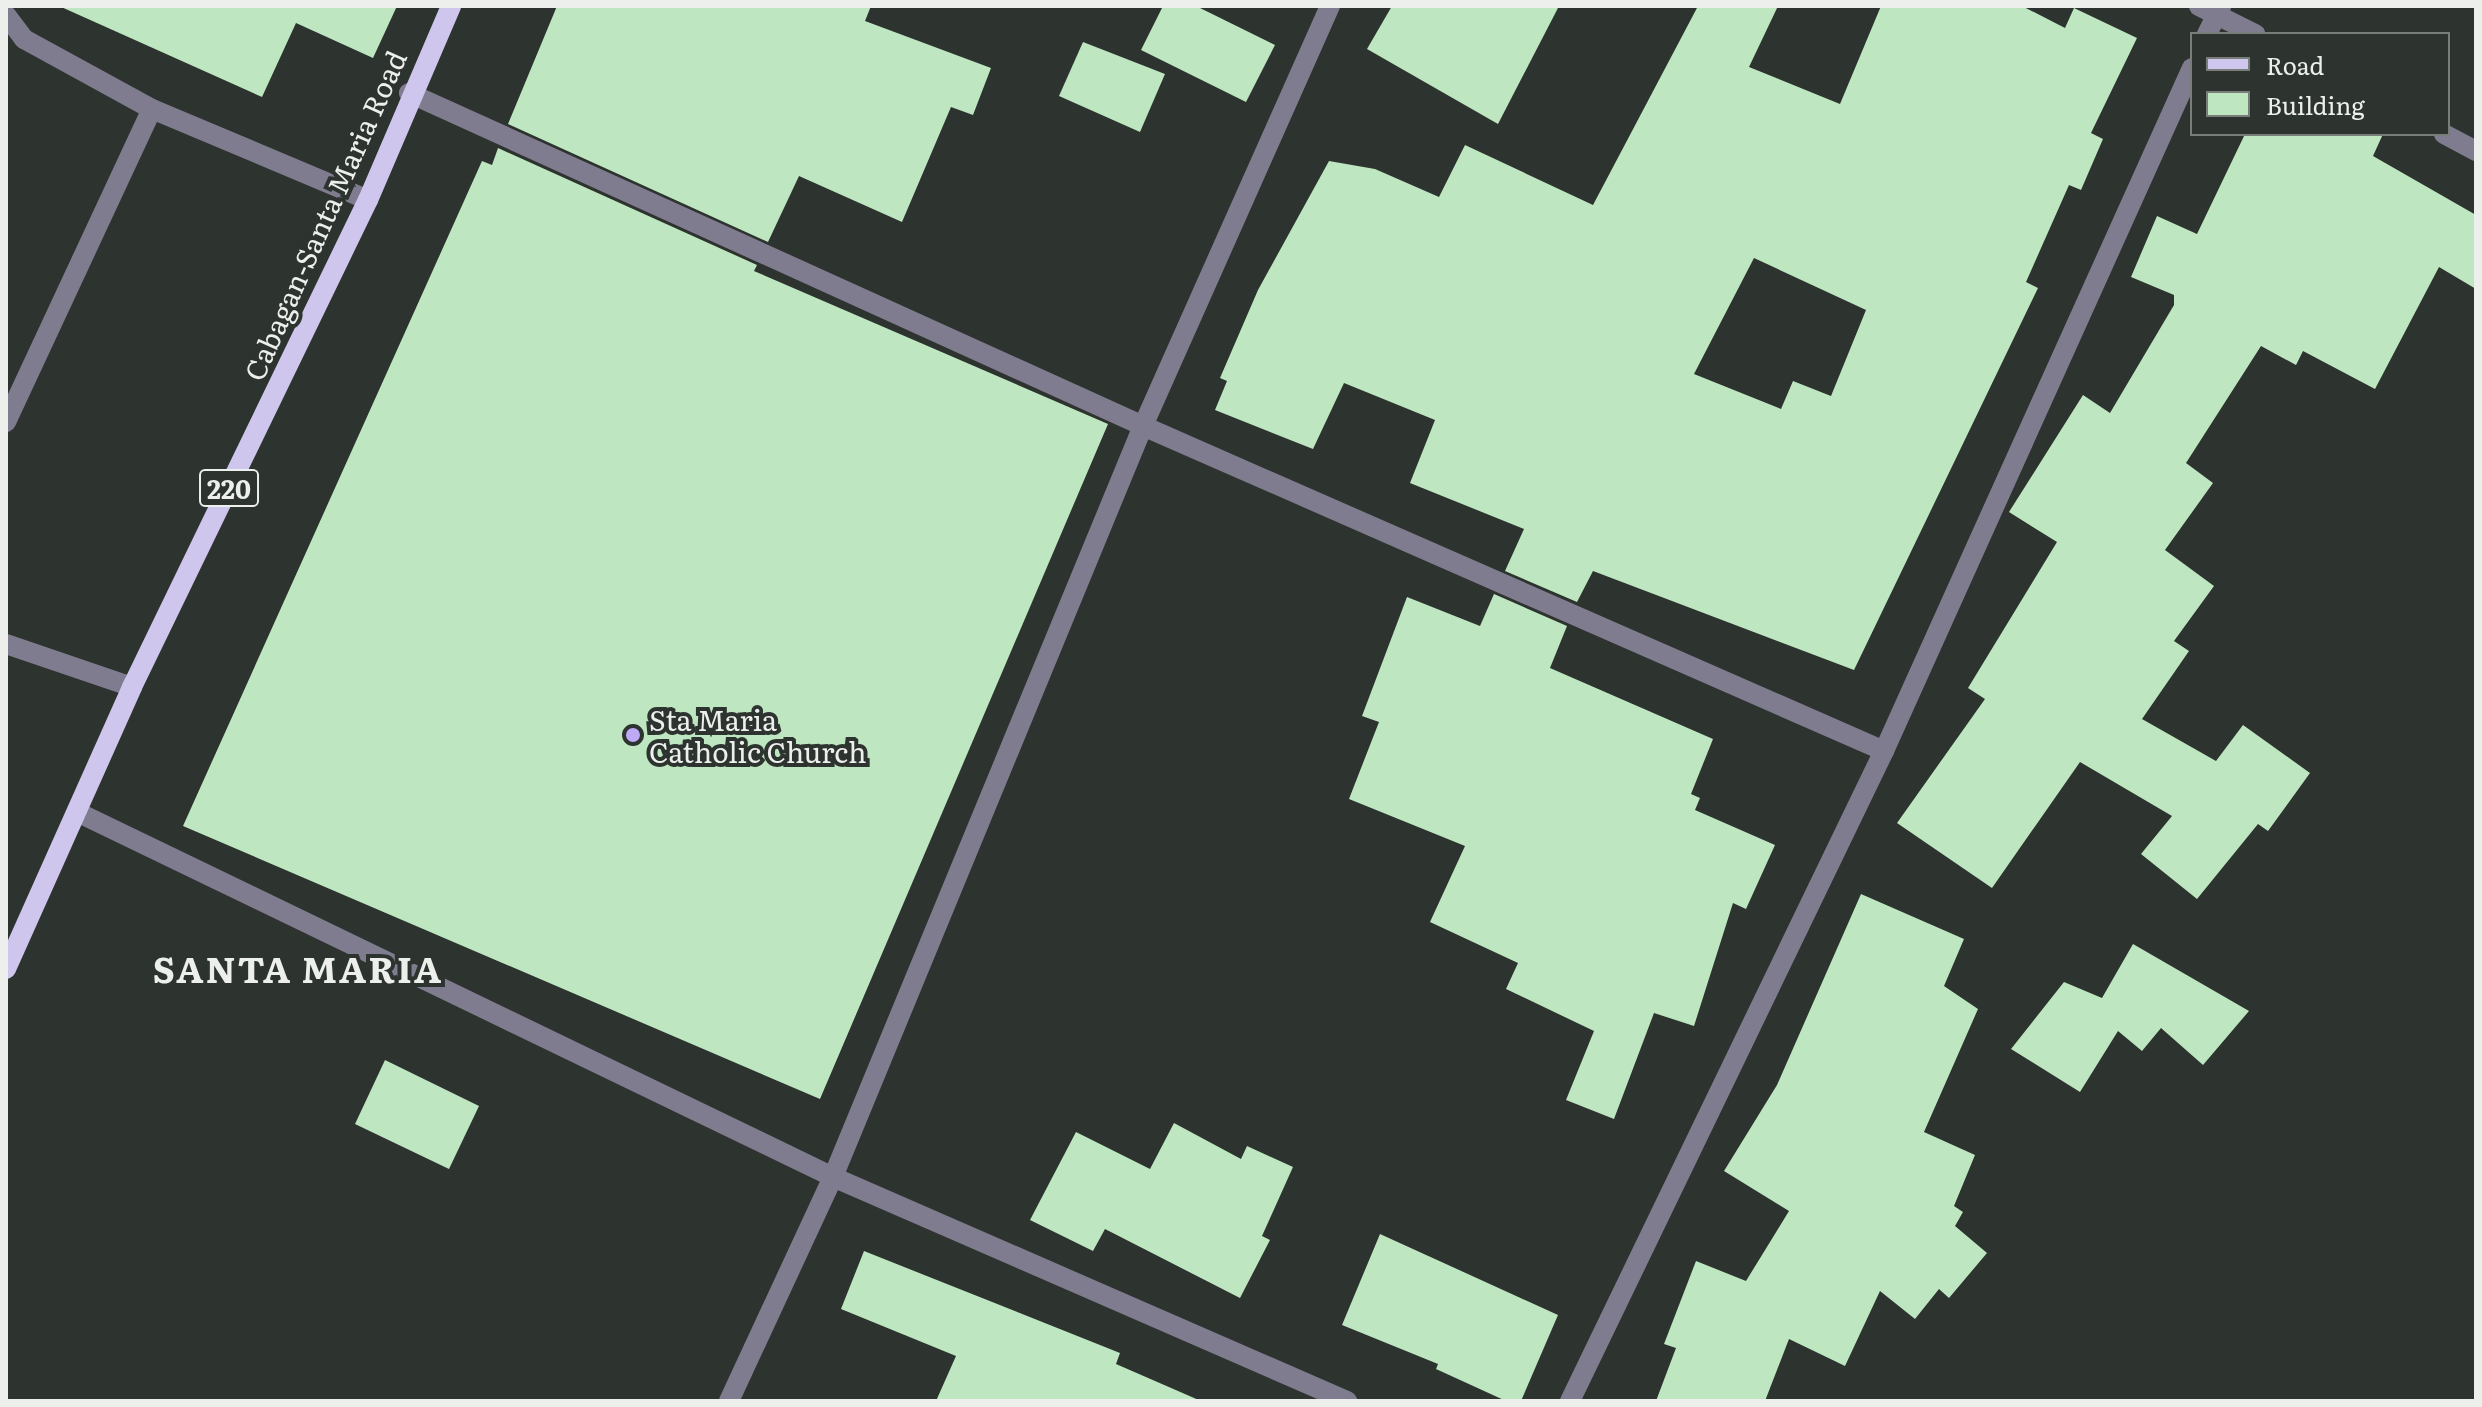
<!DOCTYPE html>
<style>
body{margin:0}
#map{position:relative;width:2482px;height:1407px;overflow:hidden;background:#2d332e;font-family:Literata,serif}
div>[style]{position:absolute}
.building>*{inset:0;background:#bee6c1}
.minor>*{height:20px;margin:-10px;padding:0 10px;transform-origin:10px;border-radius:10px;background:#807c8f}
.major>*{height:20px;margin:-10px;padding:0 10px;transform-origin:10px;border-radius:10px;background:#cfc6ee}
.dots>*{width:22px;height:22px;translate:-50% -50%;box-sizing:border-box;border:4px solid #2d332e;border-radius:50%}
span{translate:-50% -50%;white-space:nowrap;text-align:center;line-height:1.15;-webkit-text-stroke:8px #2d332e;paint-order:stroke}
.shield-label span{padding:2px 6px;background:#2d332e;border:2px solid;border-radius:6px;-webkit-text-stroke-width:0}
.shield-label{font-size:26px;color:#ecefec;font-weight:700}
.street-label{font-size:28px;color:#ecefec}
.poi-label{font-size:28px;color:#ecefec}
.left{translate:0 -50%;text-align:left}
.district-label{font-size:36px;color:#ecefec;font-weight:700;letter-spacing:2px}
.frame{position:absolute;inset:0;border:8px solid #ecefec;pointer-events:none}
.legend{position:absolute;left:2190px;top:32px;width:260px;height:104px;box-sizing:border-box;background:#2d332e;border:2px solid #797e7a;margin:0;padding:10px 14px;list-style:none;font-size:24px;color:#ecefec}
.legend li{display:flex;align-items:center;gap:16px;height:40px}
.legend b{width:40px;border:2px solid #797e7a}
</style>
<div id="map">
<div class="building">
<div style="clip-path:polygon(59px 6px,397px 6px,373px 58px,296px 23px,262px 97px)"></div>
<div style="clip-path:polygon(557px 6px,871px 6px,865px 21px,991px 68px,973px 115px,951px 107px,902px 222px,799px 176px,768px 242px,508px 124px)"></div>
<div style="clip-path:polygon(1163px 6px,1196px 6px,1275px 45px,1246px 102px,1141px 50px)"></div>
<div style="clip-path:polygon(1392px 6px,1559px 6px,1498px 124px,1367px 49px)"></div>
<div style="clip-path:polygon(evenodd,1698px 6px,1778px 6px,1749px 67px,1840px 104px,1881px 6px,2022px 6px,2065px 28px,2074px 8px,2137px 38px,2091px 133px,2103px 139px,2081px 190px,2069px 185px,2026px 282px,2038px 288px,1854px 670px,1593px 571px,1577px 602px,1505px 571px,1524px 529px,1410px 483px,1435px 420px,1344px 383px,1313px 449px,1215px 410px,1227px 381px,1220px 378px,1258px 290px,1329px 161px,1375px 169px,1439px 197px,1465px 145px,1593px 205px,1698px 6px,1754px 258px,1866px 310px,1831px 396px,1793px 381px,1781px 409px,1694px 374px,1754px 258px)"></div>
<div style="clip-path:polygon(1083px 42px,1165px 74px,1140px 132px,1059px 96px)"></div>
<div style="clip-path:polygon(2245px 134px,2383px 134px,2373px 156px,2476px 215px,2476px 289px,2439px 267px,2375px 389px,2303px 351px,2296px 365px,2261px 346px,2186px 463px,2213px 483px,2165px 550px,2214px 586px,2174px 641px,2189px 651px,2142px 719px,2216px 761px,2243px 725px,2310px 773px,2268px 831px,2258px 824px,2197px 899px,2141px 854px,2172px 816px,2080px 762px,1992px 888px,1897px 823px,1985px 699px,1968px 688px,2057px 542px,2009px 512px,2083px 395px,2110px 413px,2174px 305px,2174px 295px,2131px 277px,2157px 216px,2197px 234px)"></div>
<div style="clip-path:polygon(498px 148px,757px 265px,754px 271px,1108px 424px,820px 1099px,183px 826px,482px 161px,492px 165px)"></div>
<div style="clip-path:polygon(1494px 594px,1567px 626px,1550px 668px,1713px 739px,1691px 794px,1700px 798px,1695px 810px,1775px 845px,1746px 909px,1733px 903px,1694px 1026px,1654px 1013px,1614px 1119px,1566px 1100px,1594px 1031px,1506px 989px,1518px 963px,1430px 922px,1465px 846px,1349px 799px,1379px 722px,1362px 716px,1407px 597px,1480px 626px)"></div>
<div style="clip-path:polygon(1861px 894px,1964px 939px,1944px 986px,1978px 1009px,1924px 1132px,1975px 1155px,1954px 1206px,1963px 1212px,1955px 1226px,1987px 1253px,1949px 1298px,1939px 1289px,1915px 1319px,1880px 1291px,1845px 1366px,1789px 1339px,1765px 1401px,1656px 1401px,1676px 1348px,1664px 1344px,1696px 1261px,1746px 1281px,1789px 1211px,1724px 1171px,1777px 1085px)"></div>
<div style="clip-path:polygon(2133px 944px,2249px 1011px,2203px 1065px,2161px 1028px,2142px 1051px,2118px 1031px,2080px 1092px,2011px 1049px,2064px 982px,2102px 998px)"></div>
<div style="clip-path:polygon(385px 1060px,479px 1106px,449px 1169px,355px 1124px)"></div>
<div style="clip-path:polygon(1174px 1123px,1241px 1159px,1247px 1146px,1293px 1167px,1262px 1236px,1270px 1240px,1240px 1298px,1105px 1229px,1093px 1251px,1030px 1220px,1076px 1132px,1150px 1169px)"></div>
<div style="clip-path:polygon(1380px 1234px,1558px 1315px,1521px 1401px,1506px 1401px,1436px 1369px,1438px 1364px,1342px 1325px)"></div>
<div style="clip-path:polygon(864px 1251px,1120px 1353px,1116px 1364px,1201px 1401px,936px 1401px,956px 1356px,841px 1309px)"></div>
</div>
<div class="minor">
<div style="left:2199px;top:6px;width:63px;rotate:26.6deg"></div>
<div style="left:6px;top:15px;width:30px;rotate:53deg"></div>
<div style="left:24px;top:39px;width:146px;rotate:28.7deg"></div>
<div style="left:152px;top:109px;width:234px;rotate:22.8deg"></div>
<div style="left:2207px;top:34px;width:31px;rotate:-63deg"></div>
<div style="left:409px;top:93px;width:806px;rotate:24.4deg"></div>
<div style="left:1143px;top:426px;width:809px;rotate:23.68deg"></div>
<div style="left:2444px;top:134px;width:36px;rotate:28deg"></div>
<div style="left:6px;top:422px;width:345px;rotate:-65deg"></div>
<div style="left:6px;top:644px;width:133px;rotate:18.8deg"></div>
<div style="left:77px;top:812px;width:840px;rotate:25.77deg"></div>
<div style="left:833px;top:1177px;width:561px;rotate:23.55deg"></div>
<div style="left:729px;top:1401px;width:247px;rotate:-65.1deg"></div>
<div style="left:833px;top:1177px;width:812px;rotate:-67.57deg"></div>
<div style="left:1143px;top:426px;width:460px;rotate:-66deg"></div>
<div style="left:1570px;top:1401px;width:722px;rotate:-64.22deg"></div>
<div style="left:1884px;top:751px;width:749px;rotate:-65.73deg"></div>
</div>
<div class="major">
<div style="left:6px;top:969px;width:309px;rotate:-65.9deg"></div>
<div style="left:132px;top:687px;width:541px;rotate:-64.15deg"></div>
<div style="left:368px;top:200px;width:211px;rotate:-66.8deg"></div>
</div>
<div class="dots">
<div style="left:633px;top:735px;background:#bda9f5"></div>
</div>
<div class="shield-label">
<span style="left:229px;top:488px">220</span>
</div>
<div class="street-label">
<span style="left:324px;top:215px;rotate:-66deg">Cabagan-Santa Maria Road</span>
</div>
<div class="poi-label">
<span class="left" style="left:649px;top:735px">Sta Maria<br>Catholic Church</span>
</div>
<div class="district-label">
<span style="left:298px;top:968px">SANTA MARIA</span>
</div>
<div class="frame"></div>
<ul class="legend">
<li><b style="height:10px;background:#cfc6ee"></b>Road</li>
<li><b style="height:22px;background:#bee6c1"></b>Building</li>
</ul>
</div>
